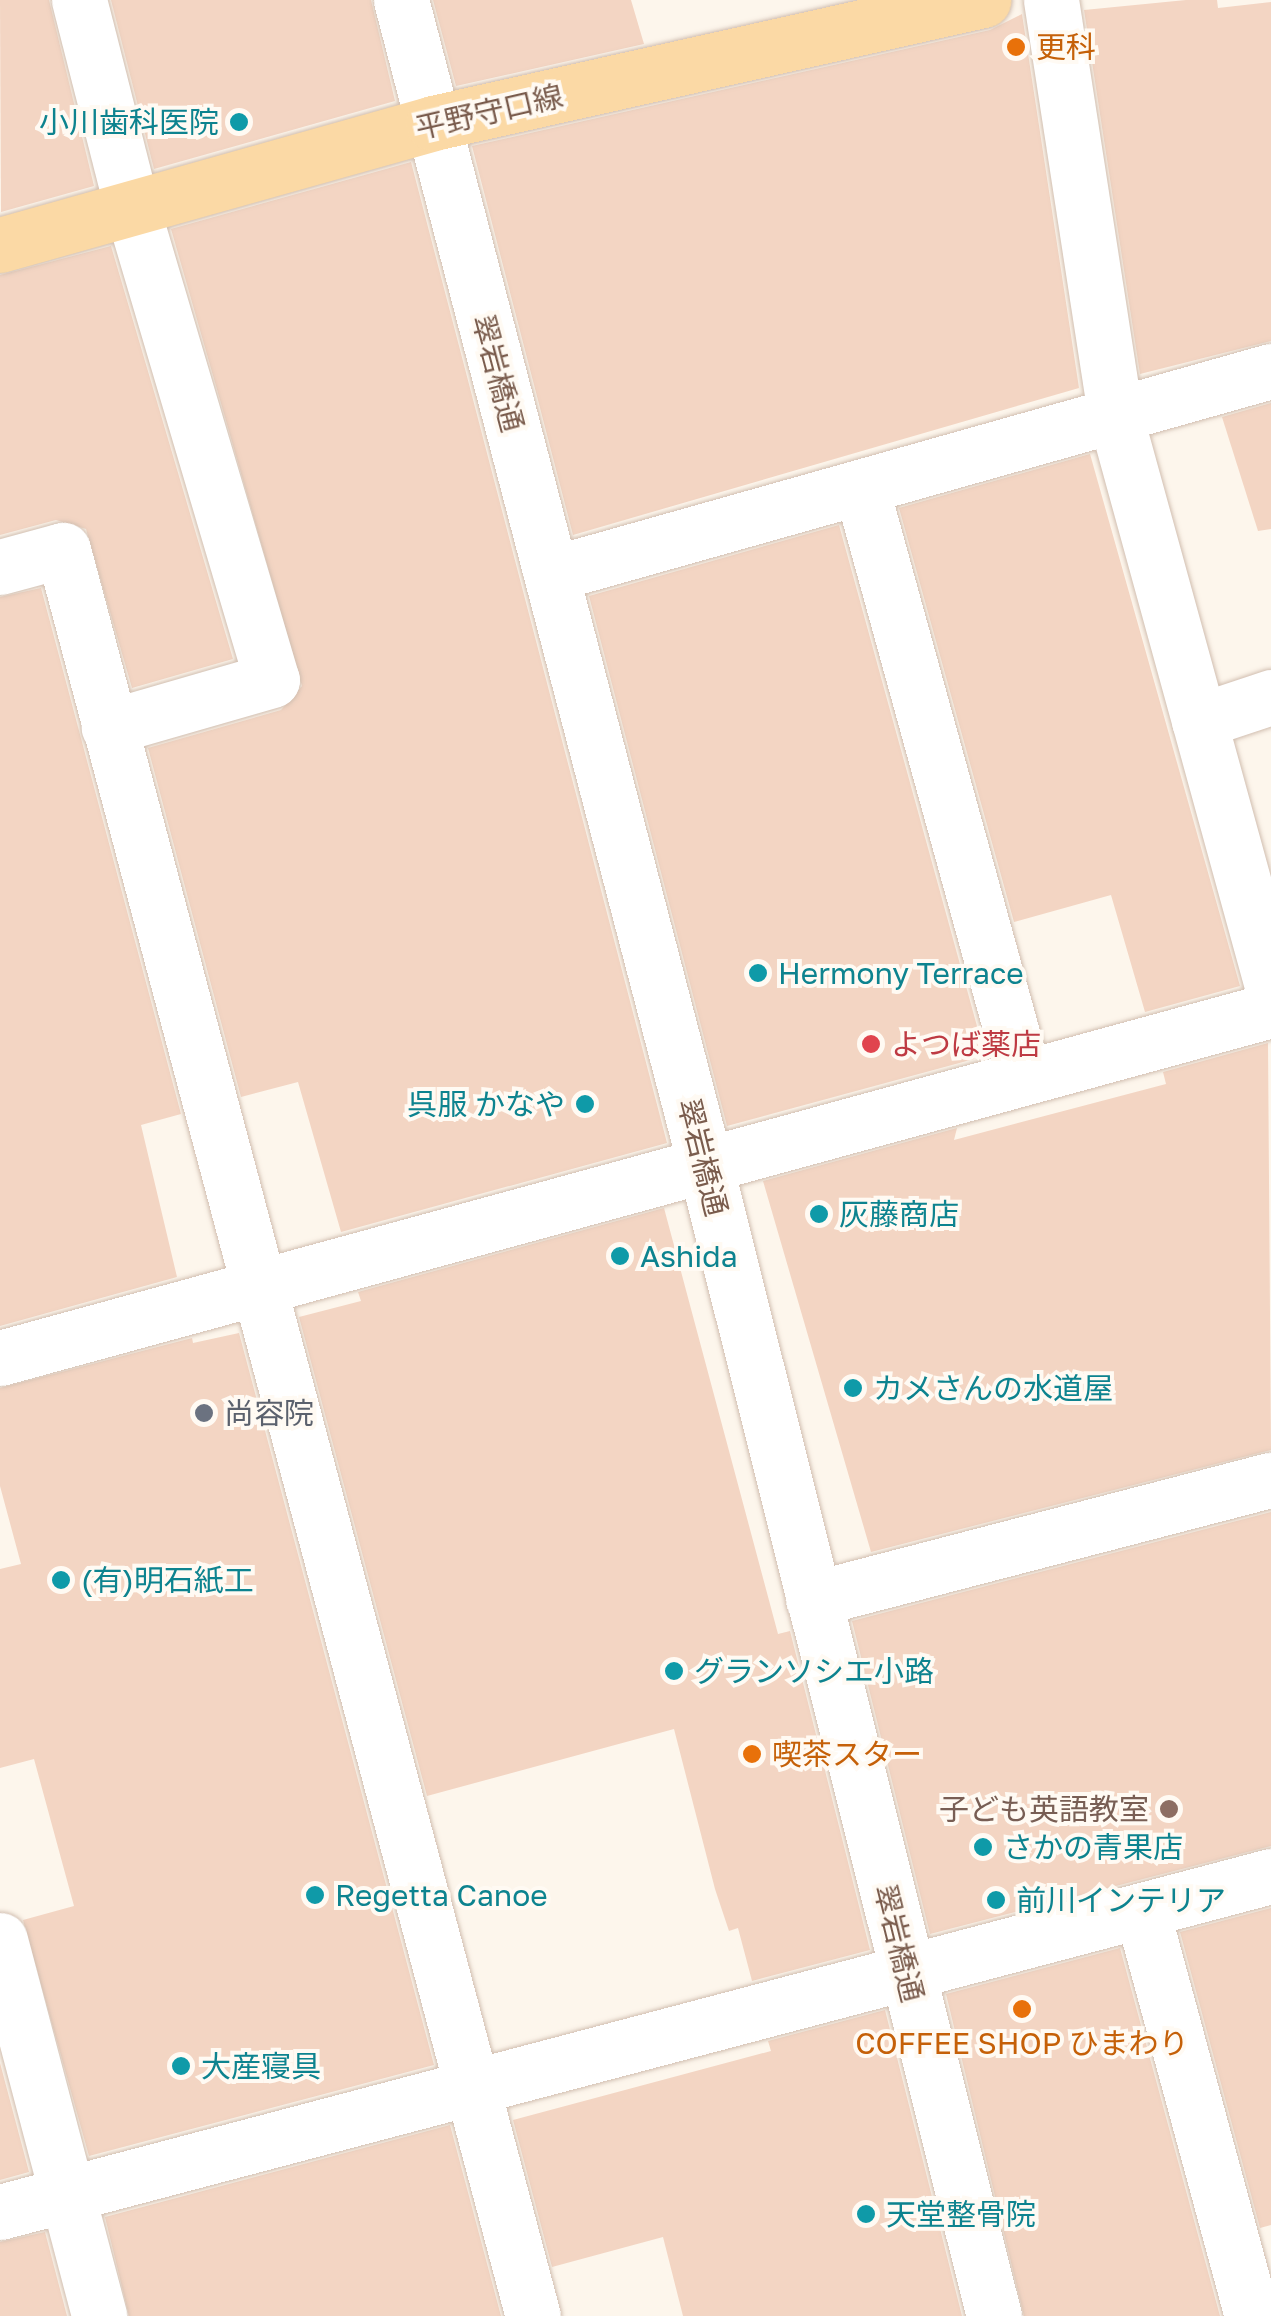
<!DOCTYPE html>
<meta charset="utf-8">
<style>
body{margin:0}
#map{position:relative;width:1271px;height:2316px;overflow:hidden;background:#fdf6ec;font-family:"Golos Text","Noto Sans JP",sans-serif}
div>[style]{position:absolute}
.building>*{inset:0;background:#f3d5c3}
.roads{filter:drop-shadow(0 0 2px #d1beb0) drop-shadow(0 0 2px #d1beb0)}
.minor>*{height:55px;margin:-27.5px;padding:0 27.5px;transform-origin:27.5px;border-radius:27.5px;background:#fff}
.major>*{height:55px;margin:-27.5px;padding:0 27.5px;transform-origin:27.5px;border-radius:27.5px;background:#fbd9a5}
.dots>*{width:28px;height:28px;translate:-50% -50%;box-sizing:border-box;border:5px solid #fffaf3;border-radius:50%}
span{translate:-50% -50%;white-space:nowrap;text-align:center;line-height:1.15;-webkit-text-stroke:8px #fffaf3;paint-order:stroke}
.food-label{font-size:30px;color:#c56008}
.left{translate:0 -50%;text-align:left}
.street-label{font-size:30px;color:#7a5c4d}
.culture-label{font-size:30px;color:#0d838f}
.right{translate:-100% -50%;text-align:right}
.health-label{font-size:30px;color:#be3a42}
.worship-label{font-size:30px;color:#5b616d}
.education-label{font-size:30px;color:#785e54}
</style>
<div id="map">
<div class="building">
<div style="clip-path:polygon(0 0,49px 0,94px 186px,1px 212px)"></div>
<div style="clip-path:polygon(111px 0,371px 0,395px 101px,154px 169px)"></div>
<div style="clip-path:polygon(433px 0,631px 0,644px 44px,456px 86px)"></div>
<div style="clip-path:polygon(1186px 0,1217px 0,1218px 8px,1271px 2px,1271px 341px,1140px 374px,1084px 10px)"></div>
<div style="clip-path:polygon(1022px 14px,1079px 388px,573px 535px,472px 146px,990px 30px)"></div>
<div style="clip-path:polygon(411px 162px,667px 1143px,341px 1232px,298px 1082px,241px 1097px,148px 748px,281px 710px,302px 686px,171px 229px)"></div>
<div style="clip-path:polygon(111px 246px,233px 659px,132px 688px,86px 529px,56px 520px,0 535px,0 275px)"></div>
<div style="clip-path:polygon(1271px 403px,1271px 529px,1258px 531px,1222px 417px)"></div>
<div style="clip-path:polygon(1090px 454px,1240px 986px,1145px 1012px,1111px 895px,1014px 922px,899px 508px)"></div>
<div style="clip-path:polygon(839px 525px,980px 1037px,974px 1059px,727px 1126px,589px 596px)"></div>
<div style="clip-path:polygon(41px 588px,181px 1114px,141px 1125px,177px 1277px,0 1326px,0 597px)"></div>
<div style="clip-path:polygon(1268px 1043px,1271px 1450px,871px 1552px,763px 1181px,957px 1128px,954px 1140px,1166px 1084px,1163px 1072px)"></div>
<div style="clip-path:polygon(664px 1208px,778px 1634px,790px 1631px,870px 1950px,752px 1981px,738px 1928px,729px 1931px,715px 1889px,674px 1729px,427px 1796px,299px 1317px,361px 1301px,358px 1292px)"></div>
<div style="clip-path:polygon(239px 1333px,434px 2065px,89px 2156px,23px 1920px,74px 1906px,34px 1759px,0 1768px,0 1569px,21px 1564px,0 1486px,0 1388px,192px 1338px,193px 1343px)"></div>
<div style="clip-path:polygon(1271px 1512px,1271px 1846px,930px 1934px,852px 1621px)"></div>
<div style="clip-path:polygon(1271px 1908px,1271px 2225px,1260px 2228px,1180px 1932px)"></div>
<div style="clip-path:polygon(1120px 1948px,1220px 2316px,1024px 2316px,946px 1994px)"></div>
<div style="clip-path:polygon(885px 2010px,962px 2316px,683px 2316px,663px 2237px,552px 2267px,513px 2120px,771px 2051px,768px 2041px)"></div>
<div style="clip-path:polygon(0 2063px,29px 2172px,0 2180px)"></div>
<div style="clip-path:polygon(450px 2125px,501px 2316px,129px 2316px,105px 2217px)"></div>
<div style="clip-path:polygon(45px 2232px,67px 2316px,0 2316px,0 2242px)"></div>
</div>
<div class="roads">
<div class="minor">
<div style="left:79px;top:0;width:215px;rotate:75.7deg"></div>
<div style="left:132px;top:208px;width:492px;rotate:73.5deg"></div>
<div style="left:272px;top:680px;width:170px;rotate:163.9deg"></div>
<div style="left:401px;top:0;width:1203px;rotate:75.36deg"></div>
<div style="left:705px;top:1164px;width:1188px;rotate:75.92deg"></div>
<div style="left:1051px;top:0;width:420px;rotate:81.2deg"></div>
<div style="left:1115px;top:415px;width:588px;rotate:74.62deg"></div>
<div style="left:861px;top:487px;width:612px;rotate:74.56deg"></div>
<div style="left:0;top:567px;width:65px;rotate:-15.1deg"></div>
<div style="left:63px;top:550px;width:1827px;rotate:75.1deg"></div>
<div style="left:551px;top:574px;width:748px;rotate:-15.75deg"></div>
<div style="left:1199px;top:721px;width:76px;rotate:-18.4deg"></div>
<div style="left:0;top:1358px;width:1318px;rotate:-15.31deg"></div>
<div style="left:813px;top:1599px;width:473px;rotate:-14.6deg"></div>
<div style="left:1142px;top:1911px;width:420px;rotate:74.8deg"></div>
<div style="left:0;top:1940px;width:389px;rotate:75.2deg"></div>
<div style="left:0;top:2212px;width:1315px;rotate:-14.81deg"></div>
</div>
<div class="major">
<div style="left:0;top:245px;width:450px;rotate:-15.7deg"></div>
<div style="left:433px;top:123px;width:564px;rotate:-12.61deg"></div>
</div>
</div>
<div class="dots">
<div style="left:1016px;top:47px;background:#e8710a"></div>
<div style="left:239px;top:122px;background:#0f9aa8"></div>
<div style="left:758px;top:973px;background:#0f9aa8"></div>
<div style="left:871px;top:1044px;background:#e0444e"></div>
<div style="left:585px;top:1104px;background:#0f9aa8"></div>
<div style="left:819px;top:1214px;background:#0f9aa8"></div>
<div style="left:620px;top:1256px;background:#0f9aa8"></div>
<div style="left:853px;top:1388px;background:#0f9aa8"></div>
<div style="left:204px;top:1413px;background:#6b7280"></div>
<div style="left:61px;top:1580px;background:#0f9aa8"></div>
<div style="left:674px;top:1671px;background:#0f9aa8"></div>
<div style="left:752px;top:1754px;background:#e8710a"></div>
<div style="left:1169px;top:1809px;background:#8d6e63"></div>
<div style="left:983px;top:1847px;background:#0f9aa8"></div>
<div style="left:315px;top:1895px;background:#0f9aa8"></div>
<div style="left:996px;top:1900px;background:#0f9aa8"></div>
<div style="left:1022px;top:2009px;background:#e8710a"></div>
<div style="left:181px;top:2066px;background:#0f9aa8"></div>
<div style="left:866px;top:2214px;background:#0f9aa8"></div>
</div>
<div class="food-label">
<span class="left" style="left:1036px;top:47px">更科</span>
<span class="left" style="left:772px;top:1754px">喫茶スター</span>
<span style="left:1022px;top:2043px">COFFEE SHOP ひまわり</span>
</div>
<div class="street-label">
<span style="left:489px;top:112px;rotate:-13deg">平野守口線</span>
<span style="left:498px;top:373px;rotate:75deg">翠岩橋通</span>
<span style="left:703px;top:1157px;rotate:76deg">翠岩橋通</span>
<span style="left:899px;top:1943px;rotate:76deg">翠岩橋通</span>
</div>
<div class="culture-label">
<span class="right" style="left:219px;top:122px">小川歯科医院</span>
<span class="left" style="left:778px;top:973px">Hermony Terrace</span>
<span class="right" style="left:565px;top:1104px">呉服 かなや</span>
<span class="left" style="left:839px;top:1214px">灰藤商店</span>
<span class="left" style="left:640px;top:1256px">Ashida</span>
<span class="left" style="left:873px;top:1388px">カメさんの水道屋</span>
<span class="left" style="left:81px;top:1580px">(有)明石紙工</span>
<span class="left" style="left:694px;top:1671px">グランソシエ小路</span>
<span class="left" style="left:1003px;top:1847px">さかの青果店</span>
<span class="left" style="left:335px;top:1895px">Regetta Canoe</span>
<span class="left" style="left:1016px;top:1900px">前川インテリア</span>
<span class="left" style="left:201px;top:2066px">大産寝具</span>
<span class="left" style="left:886px;top:2214px">天堂整骨院</span>
</div>
<div class="health-label">
<span class="left" style="left:891px;top:1044px">よつば薬店</span>
</div>
<div class="worship-label">
<span class="left" style="left:224px;top:1413px">尚容院</span>
</div>
<div class="education-label">
<span class="right" style="left:1149px;top:1809px">子ども英語教室</span>
</div>
</div>
